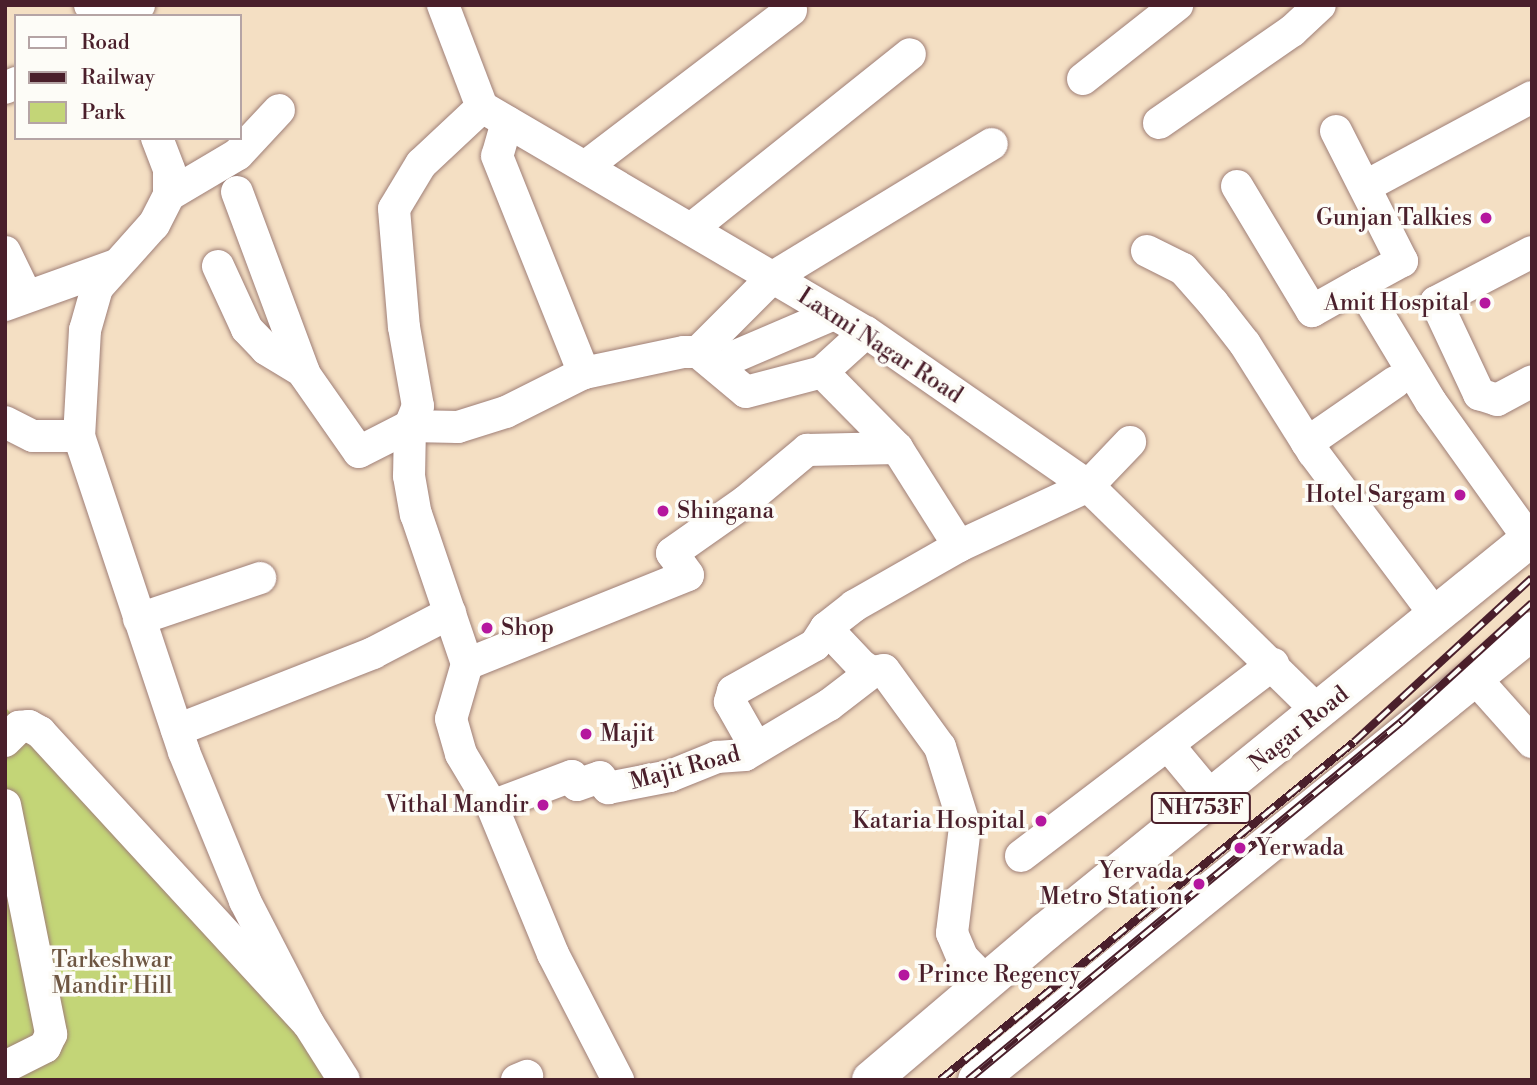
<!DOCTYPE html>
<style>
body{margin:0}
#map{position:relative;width:1537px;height:1085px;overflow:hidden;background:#f4dfc3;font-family:"Libre Bodoni",serif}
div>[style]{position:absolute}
.green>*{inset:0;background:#c3d577}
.roads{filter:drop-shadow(0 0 2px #9f7f77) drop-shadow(0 0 2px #9f7f77)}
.minor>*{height:32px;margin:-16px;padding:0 16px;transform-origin:16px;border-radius:16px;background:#fff}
.highway>*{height:38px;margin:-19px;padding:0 19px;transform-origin:19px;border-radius:19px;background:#fff}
.rail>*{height:8px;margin-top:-4px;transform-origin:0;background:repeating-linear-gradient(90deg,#fdfcf7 0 16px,#4a1f2b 0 32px);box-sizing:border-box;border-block:2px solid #4a1f2b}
.dots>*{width:19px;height:19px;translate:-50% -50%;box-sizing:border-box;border:4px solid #fdfcf7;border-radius:50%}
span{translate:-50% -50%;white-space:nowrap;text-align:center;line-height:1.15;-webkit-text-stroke:7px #fdfcf7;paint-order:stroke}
.shield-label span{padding:2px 5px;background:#fdfcf7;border:2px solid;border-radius:5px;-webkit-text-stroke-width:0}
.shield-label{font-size:21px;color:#4a1f2b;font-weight:700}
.poi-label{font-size:23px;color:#4a1f2b}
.right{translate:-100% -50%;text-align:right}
.left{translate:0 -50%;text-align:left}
.street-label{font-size:23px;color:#4a1f2b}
.park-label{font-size:23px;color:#6e5642}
.frame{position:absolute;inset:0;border:7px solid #4a1f2b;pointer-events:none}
.legend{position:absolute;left:14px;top:14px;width:228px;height:126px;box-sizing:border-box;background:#fdfcf7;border:2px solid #b5a4a5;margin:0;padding:9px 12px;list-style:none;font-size:21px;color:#4a1f2b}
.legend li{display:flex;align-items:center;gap:14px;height:35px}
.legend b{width:35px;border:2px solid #b5a4a5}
</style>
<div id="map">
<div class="green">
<div style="clip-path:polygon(5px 707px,308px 1023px,337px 1080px,5px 1080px)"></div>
</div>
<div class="roads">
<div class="minor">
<div style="left:90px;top:5px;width:19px;rotate:36deg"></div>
<div style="left:443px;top:5px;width:109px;rotate:69.1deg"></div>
<div style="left:482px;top:107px;width:445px;rotate:30.4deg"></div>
<div style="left:866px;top:332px;width:270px;rotate:34.7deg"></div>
<div style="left:1088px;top:486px;width:323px;rotate:44.4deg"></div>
<div style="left:120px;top:16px;width:22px;rotate:-30deg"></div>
<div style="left:1083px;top:79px;width:120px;rotate:-38.2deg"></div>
<div style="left:5px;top:88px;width:12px;rotate:-24deg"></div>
<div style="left:482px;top:107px;width:83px;rotate:136.9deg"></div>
<div style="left:421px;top:164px;width:52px;rotate:121deg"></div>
<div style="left:394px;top:209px;width:118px;rotate:85.2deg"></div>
<div style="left:404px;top:327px;width:80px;rotate:80deg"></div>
<div style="left:418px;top:406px;width:22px;rotate:112deg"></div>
<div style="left:410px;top:426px;width:50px;rotate:91.1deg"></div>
<div style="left:409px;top:476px;width:39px;rotate:80deg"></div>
<div style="left:416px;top:514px;width:158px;rotate:71.2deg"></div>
<div style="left:467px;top:664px;width:57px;rotate:106.2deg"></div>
<div style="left:451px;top:719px;width:36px;rotate:74deg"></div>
<div style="left:461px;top:754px;width:61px;rotate:59.2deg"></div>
<div style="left:492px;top:806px;width:160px;rotate:67.6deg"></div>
<div style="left:553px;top:954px;width:142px;rotate:62.7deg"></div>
<div style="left:507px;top:122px;width:35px;rotate:106deg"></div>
<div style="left:497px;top:156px;width:234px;rotate:68.2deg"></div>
<div style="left:1159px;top:123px;width:162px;rotate:-34.7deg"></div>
<div style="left:1292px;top:31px;width:38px;rotate:-43deg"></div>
<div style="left:1336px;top:131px;width:146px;rotate:63.1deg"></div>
<div style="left:1402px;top:261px;width:48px;rotate:151.3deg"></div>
<div style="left:157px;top:138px;width:34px;rotate:69deg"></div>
<div style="left:169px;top:170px;width:25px;rotate:90deg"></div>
<div style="left:169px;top:195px;width:33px;rotate:117deg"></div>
<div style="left:154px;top:224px;width:86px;rotate:131.7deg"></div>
<div style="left:97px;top:288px;width:44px;rotate:105.9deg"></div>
<div style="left:85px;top:330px;width:106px;rotate:93.2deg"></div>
<div style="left:79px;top:436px;width:333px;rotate:71.6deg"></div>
<div style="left:184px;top:752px;width:161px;rotate:67.7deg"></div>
<div style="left:245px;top:901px;width:137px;rotate:62.7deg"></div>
<div style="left:585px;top:167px;width:259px;rotate:-37.3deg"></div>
<div style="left:1237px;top:186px;width:146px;rotate:59deg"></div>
<div style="left:1312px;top:311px;width:55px;rotate:-29.4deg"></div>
<div style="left:1360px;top:284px;width:138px;rotate:59deg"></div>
<div style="left:1431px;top:402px;width:168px;rotate:54.4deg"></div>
<div style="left:1366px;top:186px;width:188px;rotate:-28.2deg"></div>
<div style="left:237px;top:192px;width:195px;rotate:69.6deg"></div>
<div style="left:305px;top:375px;width:94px;rotate:55deg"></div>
<div style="left:359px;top:452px;width:57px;rotate:-27deg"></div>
<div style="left:410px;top:426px;width:48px;rotate:1.2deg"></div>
<div style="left:458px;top:427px;width:50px;rotate:-17.4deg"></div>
<div style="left:506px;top:412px;width:87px;rotate:-26.6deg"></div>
<div style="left:584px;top:373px;width:102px;rotate:-11.9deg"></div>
<div style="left:684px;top:352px;width:14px"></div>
<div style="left:698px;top:352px;width:62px;rotate:39.8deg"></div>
<div style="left:746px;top:392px;width:79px;rotate:-14.7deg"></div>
<div style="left:822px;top:372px;width:59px;rotate:-42.3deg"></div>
<div style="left:169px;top:195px;width:80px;rotate:-30.7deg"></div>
<div style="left:238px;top:154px;width:60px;rotate:-47deg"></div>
<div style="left:691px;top:229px;width:280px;rotate:-38.6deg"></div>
<div style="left:1147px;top:251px;width:40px;rotate:26.6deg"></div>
<div style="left:1183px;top:269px;width:45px;rotate:48.6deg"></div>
<div style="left:1213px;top:303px;width:52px;rotate:52deg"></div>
<div style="left:1245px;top:344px;width:128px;rotate:57.8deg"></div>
<div style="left:1313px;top:452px;width:206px;rotate:53.1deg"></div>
<div style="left:5px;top:252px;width:48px;rotate:64deg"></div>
<div style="left:1532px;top:252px;width:108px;rotate:152.5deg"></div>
<div style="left:1436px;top:302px;width:102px;rotate:64.9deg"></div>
<div style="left:1479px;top:394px;width:19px;rotate:18deg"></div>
<div style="left:1497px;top:400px;width:40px;rotate:-28deg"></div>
<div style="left:218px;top:266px;width:69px;rotate:65.3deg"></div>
<div style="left:247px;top:329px;width:28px;rotate:46deg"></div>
<div style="left:266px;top:349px;width:44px;rotate:31.2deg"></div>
<div style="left:5px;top:305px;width:118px;rotate:-19.8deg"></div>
<div style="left:698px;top:352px;width:106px;rotate:-45deg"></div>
<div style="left:773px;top:277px;width:256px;rotate:-31.3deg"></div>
<div style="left:736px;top:356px;width:107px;rotate:-23.2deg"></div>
<div style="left:822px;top:372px;width:107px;rotate:45.4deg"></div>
<div style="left:897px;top:448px;width:116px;rotate:57.7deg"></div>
<div style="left:5px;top:422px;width:31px;rotate:27deg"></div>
<div style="left:33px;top:436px;width:46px"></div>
<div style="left:1307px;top:443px;width:107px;rotate:-34.7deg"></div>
<div style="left:139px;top:619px;width:128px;rotate:-18.7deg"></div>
<div style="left:826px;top:628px;width:52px;rotate:46.5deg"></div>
<div style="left:862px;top:666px;width:12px;rotate:31deg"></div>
<div style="left:872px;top:672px;width:12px;rotate:-9deg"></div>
<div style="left:884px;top:670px;width:95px;rotate:54deg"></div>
<div style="left:940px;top:747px;width:84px;rotate:72.6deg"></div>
<div style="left:965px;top:827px;width:107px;rotate:97deg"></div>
<div style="left:952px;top:933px;width:26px;rotate:67deg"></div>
<div style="left:962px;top:957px;width:35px;rotate:46deg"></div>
<div style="left:467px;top:664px;width:238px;rotate:-21.9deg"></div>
<div style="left:688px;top:575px;width:27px;rotate:-126deg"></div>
<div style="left:672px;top:553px;width:90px;rotate:-35.1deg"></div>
<div style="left:746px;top:501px;width:80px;rotate:-39.9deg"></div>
<div style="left:807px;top:450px;width:90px;rotate:-1.3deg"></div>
<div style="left:1475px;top:678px;width:86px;rotate:48.3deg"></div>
<div style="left:177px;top:730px;width:211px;rotate:-21.4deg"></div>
<div style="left:373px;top:653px;width:87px;rotate:-27.5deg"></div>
<div style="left:5px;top:741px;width:20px;rotate:-45deg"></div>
<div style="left:19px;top:727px;width:10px;rotate:-6deg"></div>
<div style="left:29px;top:726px;width:13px;rotate:29deg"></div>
<div style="left:40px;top:732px;width:396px;rotate:47.4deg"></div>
<div style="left:308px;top:1023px;width:67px;rotate:57.7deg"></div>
<div style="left:1168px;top:745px;width:69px;rotate:50.3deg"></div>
<div style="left:755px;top:746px;width:51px;rotate:-119.6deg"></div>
<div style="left:730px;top:702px;width:11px;rotate:-75deg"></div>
<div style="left:733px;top:691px;width:94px;rotate:-29.3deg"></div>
<div style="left:815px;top:645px;width:20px;rotate:-57deg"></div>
<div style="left:826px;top:628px;width:36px;rotate:-38deg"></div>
<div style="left:854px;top:606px;width:121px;rotate:-29.7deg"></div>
<div style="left:959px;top:546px;width:142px;rotate:-24.9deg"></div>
<div style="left:1088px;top:486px;width:61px;rotate:-46.3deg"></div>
<div style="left:5px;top:805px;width:234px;rotate:78.6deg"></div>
<div style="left:51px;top:1034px;width:14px;rotate:115deg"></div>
<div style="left:45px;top:1047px;width:45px;rotate:153.4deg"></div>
<div style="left:492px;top:806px;width:85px;rotate:-20.6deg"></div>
<div style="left:572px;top:776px;width:10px;rotate:61deg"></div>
<div style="left:577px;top:785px;width:24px;rotate:-19deg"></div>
<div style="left:600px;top:777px;width:14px;rotate:54deg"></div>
<div style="left:608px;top:788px;width:63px;rotate:-11deg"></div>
<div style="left:670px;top:776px;width:51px;rotate:-22deg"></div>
<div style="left:717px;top:757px;width:28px;rotate:-4deg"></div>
<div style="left:745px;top:755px;width:98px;rotate:-30.8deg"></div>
<div style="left:829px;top:705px;width:54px;rotate:-37.5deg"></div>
<div style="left:1021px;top:856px;width:317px;rotate:-37.3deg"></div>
<div style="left:517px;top:1080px;width:11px;rotate:-22deg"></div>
</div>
<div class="highway">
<div style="left:871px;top:1080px;width:228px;rotate:-40.4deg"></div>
<div style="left:1045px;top:932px;width:627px;rotate:-39.05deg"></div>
<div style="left:977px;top:1080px;width:714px;rotate:-38.97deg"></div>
</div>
</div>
<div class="rail">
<div style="left:940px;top:1080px;width:534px;rotate:-39.23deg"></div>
<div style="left:1354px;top:742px;width:242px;rotate:-42.7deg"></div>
<div style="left:968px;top:1080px;width:562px;rotate:-39.58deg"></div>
<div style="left:1401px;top:722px;width:177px;rotate:-42.3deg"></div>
</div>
<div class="dots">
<div style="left:1486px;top:218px;background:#b5179e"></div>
<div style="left:1485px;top:303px;background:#b5179e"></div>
<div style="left:1460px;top:495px;background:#b5179e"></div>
<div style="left:663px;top:511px;background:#b5179e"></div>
<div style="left:487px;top:628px;background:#b5179e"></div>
<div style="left:586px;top:734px;background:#b5179e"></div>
<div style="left:543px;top:805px;background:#b5179e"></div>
<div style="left:1041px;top:821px;background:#b5179e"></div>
<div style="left:1240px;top:848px;background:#b5179e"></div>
<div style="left:1199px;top:884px;background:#b5179e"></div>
<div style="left:904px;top:975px;background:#b5179e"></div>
</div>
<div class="shield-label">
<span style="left:1201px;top:808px">NH753F</span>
</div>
<div class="poi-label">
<span class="right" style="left:1472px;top:218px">Gunjan Talkies</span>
<span class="right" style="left:1469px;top:303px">Amit Hospital</span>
<span class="right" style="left:1446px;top:495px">Hotel Sargam</span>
<span class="left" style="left:677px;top:511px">Shingana</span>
<span class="left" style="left:501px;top:628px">Shop</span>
<span class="left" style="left:600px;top:734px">Majit</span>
<span class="right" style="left:529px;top:805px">Vithal Mandir</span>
<span class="right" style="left:1025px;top:821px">Kataria Hospital</span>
<span class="left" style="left:1256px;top:848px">Yerwada</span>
<span class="right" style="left:1183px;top:884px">Yervada<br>Metro Station</span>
<span class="left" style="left:918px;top:975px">Prince Regency</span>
</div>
<div class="street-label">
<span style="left:880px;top:346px;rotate:33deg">Laxmi Nagar Road</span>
<span style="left:1299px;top:729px;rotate:-39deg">Nagar Road</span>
<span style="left:685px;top:768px;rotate:-15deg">Majit Road</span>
</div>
<div class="park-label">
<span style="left:112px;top:973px">Tarkeshwar<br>Mandir Hill</span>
</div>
<div class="frame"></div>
<ul class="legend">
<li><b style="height:9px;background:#fff"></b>Road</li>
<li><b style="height:9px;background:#4a1f2b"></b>Railway</li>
<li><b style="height:19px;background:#c3d577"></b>Park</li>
</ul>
</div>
